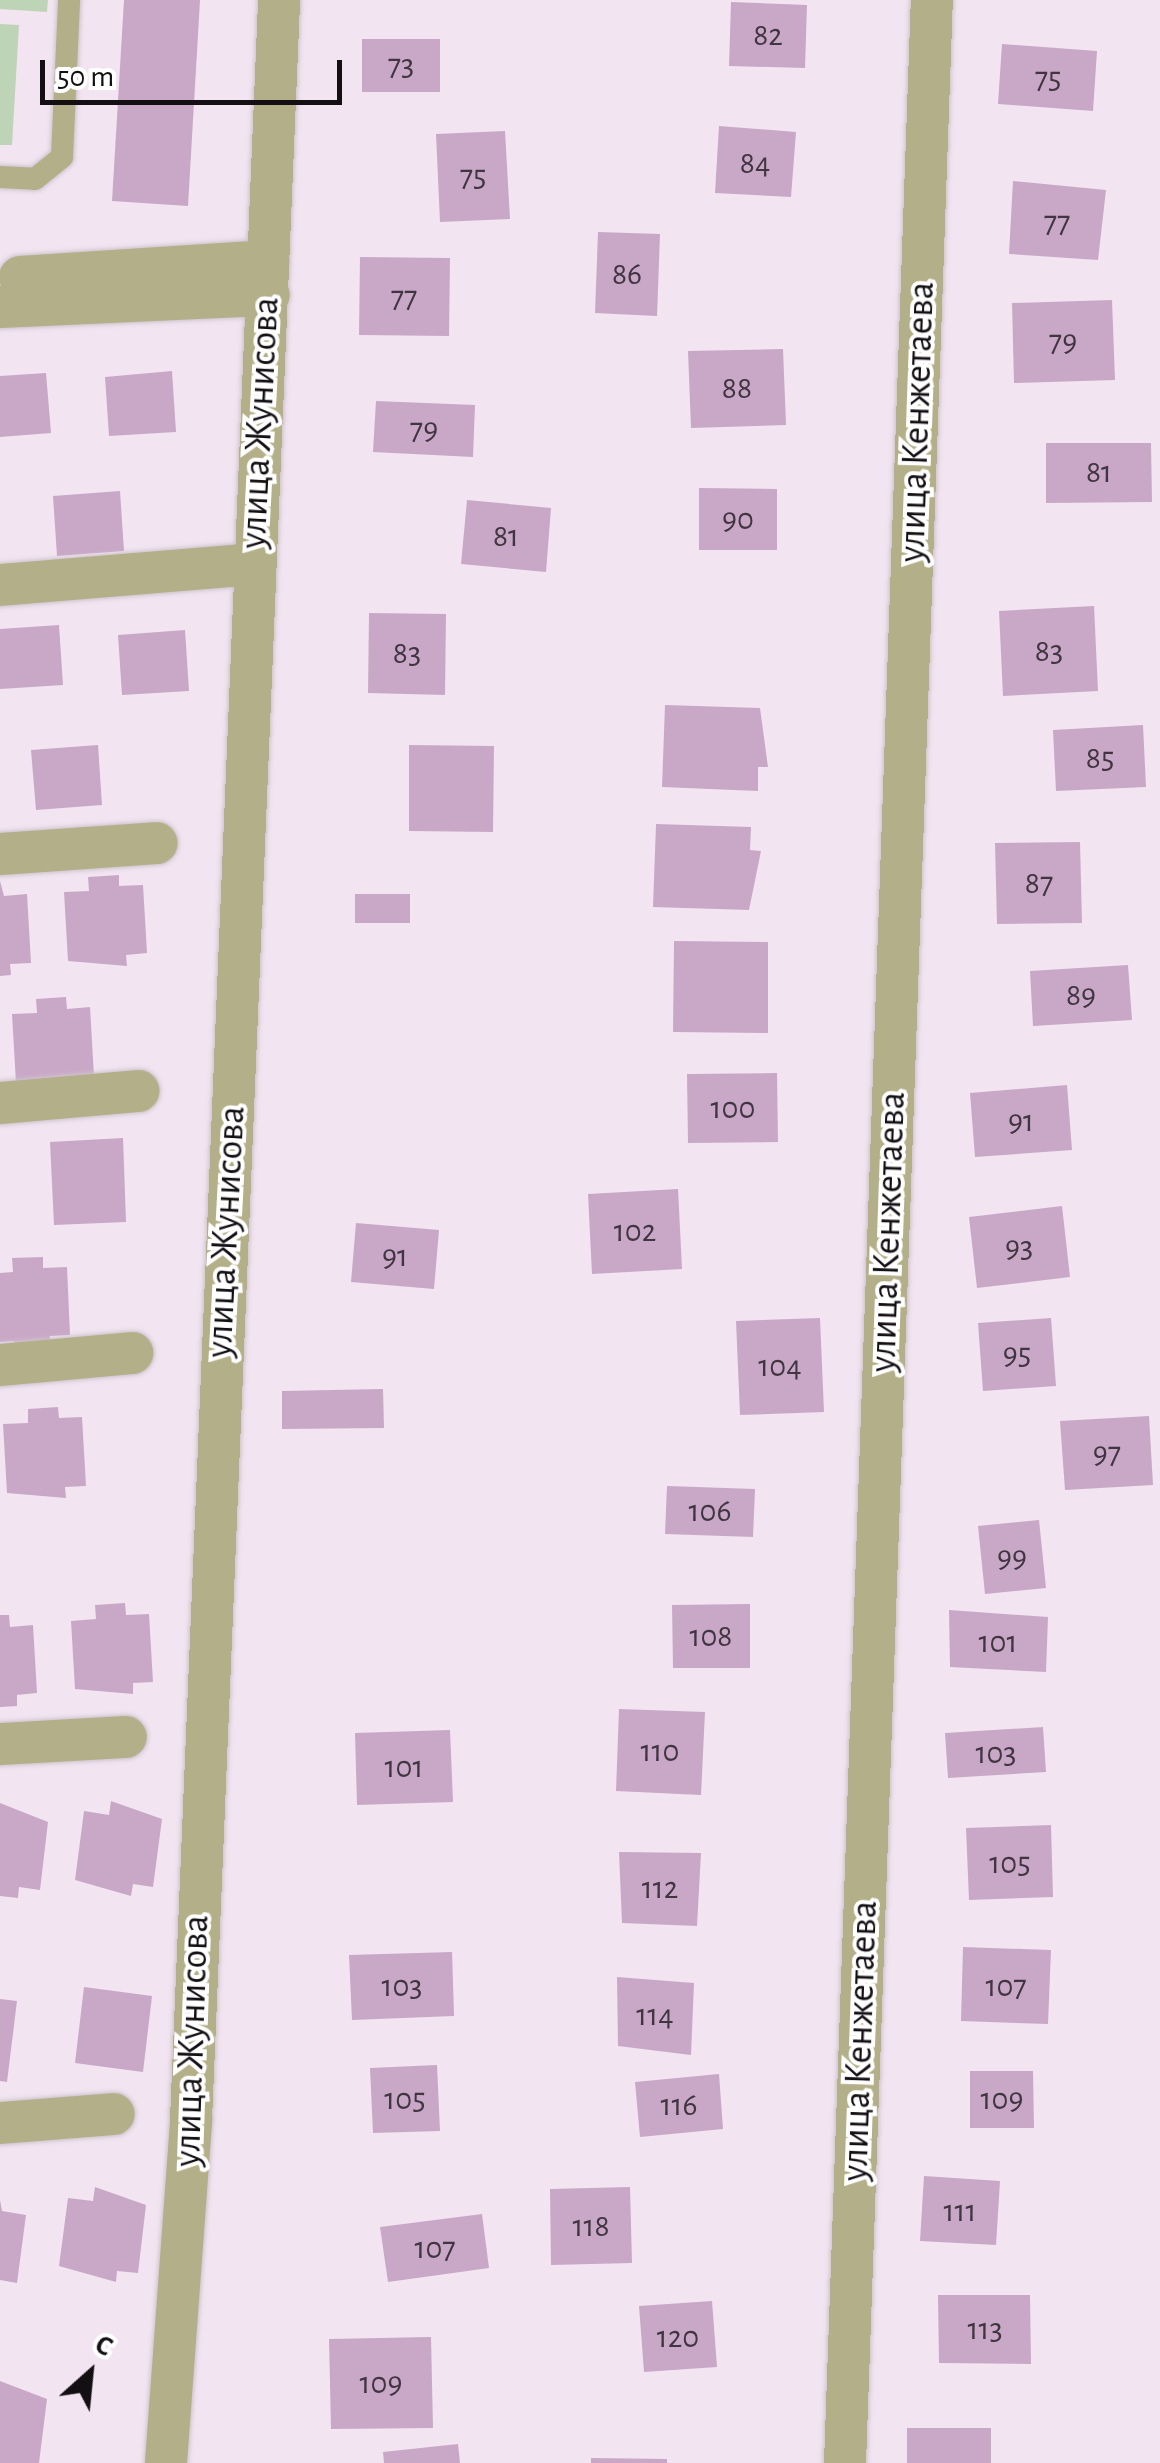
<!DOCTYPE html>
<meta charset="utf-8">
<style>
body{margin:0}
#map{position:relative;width:1160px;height:2463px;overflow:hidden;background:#f2e5f1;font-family:"Alegreya Sans",sans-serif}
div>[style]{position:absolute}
.green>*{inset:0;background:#bed4b7}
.building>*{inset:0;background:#c9a8c7}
.roads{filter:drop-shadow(0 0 2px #cec3cd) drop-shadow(0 0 2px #cec3cd)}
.service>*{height:22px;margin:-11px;padding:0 11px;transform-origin:11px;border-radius:11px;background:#b3af88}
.minor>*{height:42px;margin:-21px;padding:0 21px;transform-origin:21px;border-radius:21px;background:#b3af88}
span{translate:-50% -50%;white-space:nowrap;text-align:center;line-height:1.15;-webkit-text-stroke:8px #fff;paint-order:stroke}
.number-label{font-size:32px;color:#403540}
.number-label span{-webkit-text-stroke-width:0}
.street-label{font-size:38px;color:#130f13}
.north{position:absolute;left:40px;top:2323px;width:100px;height:100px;-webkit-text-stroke:8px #fff;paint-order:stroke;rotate:27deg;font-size:28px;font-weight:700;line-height:40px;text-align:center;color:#130f13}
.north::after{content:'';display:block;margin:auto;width:35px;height:45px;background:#130f13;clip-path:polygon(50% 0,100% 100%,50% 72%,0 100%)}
.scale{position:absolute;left:40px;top:60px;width:302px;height:45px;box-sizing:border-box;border:5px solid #130f13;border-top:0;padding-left:12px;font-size:30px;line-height:35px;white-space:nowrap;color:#130f13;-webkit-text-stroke:8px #fff;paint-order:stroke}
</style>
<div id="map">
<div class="green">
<div style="clip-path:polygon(0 0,48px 0,47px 12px,0 9px)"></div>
<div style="clip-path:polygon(0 24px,19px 25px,12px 145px,0 145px)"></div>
</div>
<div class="building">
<div style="clip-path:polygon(124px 0,200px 0,188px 206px,112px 201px)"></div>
<div style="clip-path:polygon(731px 2px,807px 5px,805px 68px,729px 66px)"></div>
<div style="clip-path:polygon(362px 39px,440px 39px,440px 92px,362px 92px)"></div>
<div style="clip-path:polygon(1002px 44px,1097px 51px,1093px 111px,998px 104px)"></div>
<div style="clip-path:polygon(719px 126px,796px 132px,791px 197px,715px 193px)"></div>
<div style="clip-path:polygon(505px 131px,510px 219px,440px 222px,436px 134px)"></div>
<div style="clip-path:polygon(1013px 181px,1106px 190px,1098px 260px,1009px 254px)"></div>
<div style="clip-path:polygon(598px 232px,660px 234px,657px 316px,595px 313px)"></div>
<div style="clip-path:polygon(360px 257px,450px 258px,449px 336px,359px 335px)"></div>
<div style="clip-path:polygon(1112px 300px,1115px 380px,1014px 383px,1012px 303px)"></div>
<div style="clip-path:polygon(783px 349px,786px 425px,691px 428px,688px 351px)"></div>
<div style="clip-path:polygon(172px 371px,176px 432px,109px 436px,105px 377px)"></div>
<div style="clip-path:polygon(46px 373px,51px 433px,0 437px,0 376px)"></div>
<div style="clip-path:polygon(376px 401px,475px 405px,473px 457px,373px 452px)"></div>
<div style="clip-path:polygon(1046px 443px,1151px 443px,1152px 502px,1046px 503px)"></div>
<div style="clip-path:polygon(699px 488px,777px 489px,777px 550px,699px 550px)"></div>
<div style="clip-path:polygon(120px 491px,124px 551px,57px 556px,53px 496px)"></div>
<div style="clip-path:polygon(467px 500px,551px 508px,546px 572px,461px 564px)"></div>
<div style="clip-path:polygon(1094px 606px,1098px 691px,1003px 696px,999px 611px)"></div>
<div style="clip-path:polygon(369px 613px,446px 614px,445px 695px,368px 693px)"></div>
<div style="clip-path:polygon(59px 625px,63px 685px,0 689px,0 629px)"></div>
<div style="clip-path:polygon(185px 630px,189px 691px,122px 695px,118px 635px)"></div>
<div style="clip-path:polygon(665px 705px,760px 708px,768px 767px,758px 767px,758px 791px,662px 787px)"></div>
<div style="clip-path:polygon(1143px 725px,1146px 787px,1056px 791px,1053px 730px)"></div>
<div style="clip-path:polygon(98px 745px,102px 805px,36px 810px,31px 750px)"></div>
<div style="clip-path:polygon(409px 745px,494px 746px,493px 832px,409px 831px)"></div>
<div style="clip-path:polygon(656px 824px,751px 827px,750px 850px,761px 851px,749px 910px,653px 907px)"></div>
<div style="clip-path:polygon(1080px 842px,1082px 923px,997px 924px,995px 843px)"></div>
<div style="clip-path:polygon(119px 875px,119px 886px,143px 885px,147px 953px,126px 955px,127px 966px,68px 961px,64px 892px,89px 891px,88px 877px)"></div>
<div style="clip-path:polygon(0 881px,4px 896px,27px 894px,31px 963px,10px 964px,11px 975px,0 976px)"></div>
<div style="clip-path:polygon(355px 894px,410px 894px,410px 923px,355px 923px)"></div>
<div style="clip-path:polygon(674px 941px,768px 942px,768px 1033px,673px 1032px)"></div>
<div style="clip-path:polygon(1128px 965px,1132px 1020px,1033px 1026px,1030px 971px)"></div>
<div style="clip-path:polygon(66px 997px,67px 1009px,90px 1007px,94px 1076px,16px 1083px,12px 1014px,37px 1013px,36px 999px)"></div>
<div style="clip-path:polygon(777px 1073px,778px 1142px,688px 1143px,687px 1074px)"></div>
<div style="clip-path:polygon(1067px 1085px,1072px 1150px,975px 1157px,970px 1093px)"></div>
<div style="clip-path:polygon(123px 1138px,126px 1222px,54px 1225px,50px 1142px)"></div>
<div style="clip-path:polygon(678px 1189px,682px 1269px,592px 1274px,588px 1194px)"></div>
<div style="clip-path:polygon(1062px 1206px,1070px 1277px,977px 1288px,969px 1217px)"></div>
<div style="clip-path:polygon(356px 1223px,439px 1230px,434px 1289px,351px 1282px)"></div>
<div style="clip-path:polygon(43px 1257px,43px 1268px,67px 1267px,70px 1335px,50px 1336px,50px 1348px,14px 1350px,14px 1341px,0 1342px,0 1273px,13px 1272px,12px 1258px)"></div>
<div style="clip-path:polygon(820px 1318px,824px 1412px,740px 1415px,736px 1321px)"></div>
<div style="clip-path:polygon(1051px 1318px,1056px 1386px,983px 1391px,978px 1323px)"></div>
<div style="clip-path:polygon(383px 1389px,384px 1428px,282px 1429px,282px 1391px)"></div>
<div style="clip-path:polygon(58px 1407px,59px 1418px,82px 1417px,86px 1486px,65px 1487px,66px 1498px,7px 1493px,3px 1424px,28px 1423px,28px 1409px)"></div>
<div style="clip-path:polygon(1149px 1416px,1153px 1485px,1065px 1490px,1060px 1421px)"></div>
<div style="clip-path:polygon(667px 1486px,755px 1489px,753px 1537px,665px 1534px)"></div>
<div style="clip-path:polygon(1039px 1520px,1046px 1588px,985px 1594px,978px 1526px)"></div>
<div style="clip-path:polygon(125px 1603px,126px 1615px,149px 1614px,153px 1682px,133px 1683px,133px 1694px,75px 1689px,71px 1621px,96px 1619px,95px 1605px)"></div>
<div style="clip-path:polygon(750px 1604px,750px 1668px,673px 1668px,672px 1605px)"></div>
<div style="clip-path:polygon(949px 1610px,1048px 1617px,1046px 1672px,950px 1667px)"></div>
<div style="clip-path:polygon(0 1615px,9px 1615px,10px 1627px,33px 1625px,37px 1693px,17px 1695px,17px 1706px,0 1707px)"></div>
<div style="clip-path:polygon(619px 1709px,705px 1712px,701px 1795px,616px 1791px)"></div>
<div style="clip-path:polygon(1043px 1727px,1046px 1772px,948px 1778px,945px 1733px)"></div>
<div style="clip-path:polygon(450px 1730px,453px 1802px,357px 1805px,355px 1733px)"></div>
<div style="clip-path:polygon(111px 1801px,162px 1819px,153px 1887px,133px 1884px,131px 1896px,75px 1880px,84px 1811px,109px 1815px)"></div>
<div style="clip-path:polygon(0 1803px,48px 1822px,40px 1890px,19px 1887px,18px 1898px,0 1896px)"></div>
<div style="clip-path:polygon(1051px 1825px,1053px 1897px,969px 1900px,966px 1828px)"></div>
<div style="clip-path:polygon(619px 1852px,701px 1853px,697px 1926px,622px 1923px)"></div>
<div style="clip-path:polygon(963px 1947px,1051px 1950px,1048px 2024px,961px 2021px)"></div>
<div style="clip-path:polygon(452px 1952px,454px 2016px,352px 2020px,349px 1955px)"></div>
<div style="clip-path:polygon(617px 1977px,694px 1983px,691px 2055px,618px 2046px)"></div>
<div style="clip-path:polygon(84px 1987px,152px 1996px,143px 2072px,75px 2063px)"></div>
<div style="clip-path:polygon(0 1999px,17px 2001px,7px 2082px,0 2081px)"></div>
<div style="clip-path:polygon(437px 2065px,440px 2131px,373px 2133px,370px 2068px)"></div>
<div style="clip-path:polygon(970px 2071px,1033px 2071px,1034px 2128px,970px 2128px)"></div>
<div style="clip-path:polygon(719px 2074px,723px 2129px,640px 2137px,635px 2082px)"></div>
<div style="clip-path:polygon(924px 2176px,1000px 2181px,996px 2245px,920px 2241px)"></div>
<div style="clip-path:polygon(95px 2187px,146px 2205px,138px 2273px,117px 2271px,116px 2282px,59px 2266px,68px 2198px,93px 2201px)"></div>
<div style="clip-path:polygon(630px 2187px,632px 2263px,551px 2265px,550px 2189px)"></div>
<div style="clip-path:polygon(0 2200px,2px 2211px,26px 2215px,17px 2283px,0 2280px)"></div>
<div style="clip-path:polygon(482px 2214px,489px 2268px,388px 2282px,380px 2227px)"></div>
<div style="clip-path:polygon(938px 2295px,1030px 2295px,1031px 2364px,939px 2363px)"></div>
<div style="clip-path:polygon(712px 2301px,717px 2367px,644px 2372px,639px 2306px)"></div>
<div style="clip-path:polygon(431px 2337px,433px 2428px,331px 2429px,329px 2339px)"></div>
<div style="clip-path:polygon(0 2381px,47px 2399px,39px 2463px,0 2463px)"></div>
<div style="clip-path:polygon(907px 2428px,991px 2428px,991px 2463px,907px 2463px)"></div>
<div style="clip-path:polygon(458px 2444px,460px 2463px,384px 2463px,383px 2452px)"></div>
<div style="clip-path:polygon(591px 2458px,667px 2459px,667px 2463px,591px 2463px)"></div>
</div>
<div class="roads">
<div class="service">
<div style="left:0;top:177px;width:35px;rotate:3deg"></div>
<div style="left:35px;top:179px;width:35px;rotate:-39deg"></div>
<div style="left:62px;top:157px;width:157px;rotate:-87.4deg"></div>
</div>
<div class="minor">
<div style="left:20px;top:277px;width:249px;rotate:-3.7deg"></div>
<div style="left:0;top:307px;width:269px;rotate:-2.6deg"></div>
<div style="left:0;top:585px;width:255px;rotate:-4.7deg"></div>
<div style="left:0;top:854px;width:157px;rotate:-4deg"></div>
<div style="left:0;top:1103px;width:139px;rotate:-5deg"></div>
<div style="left:0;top:1365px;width:133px;rotate:-5.2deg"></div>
<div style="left:0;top:1744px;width:126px;rotate:-3.2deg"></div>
<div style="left:0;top:2123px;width:114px;rotate:-4.5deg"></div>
<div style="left:166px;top:2463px;width:344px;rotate:-85.8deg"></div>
<div style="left:191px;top:2120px;width:2122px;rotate:-87.62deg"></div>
<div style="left:845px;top:2463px;width:2465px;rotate:-87.98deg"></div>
</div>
</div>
<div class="number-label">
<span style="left:768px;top:35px">82</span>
<span style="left:401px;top:65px">73</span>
<span style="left:1048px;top:78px">75</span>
<span style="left:755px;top:163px">84</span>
<span style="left:473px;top:176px">75</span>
<span style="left:1057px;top:222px">77</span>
<span style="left:627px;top:274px">86</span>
<span style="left:404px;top:297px">77</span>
<span style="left:1063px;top:341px">79</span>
<span style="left:737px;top:388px">88</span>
<span style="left:424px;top:429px">79</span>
<span style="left:1099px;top:472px">81</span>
<span style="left:738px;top:519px">90</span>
<span style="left:506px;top:536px">81</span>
<span style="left:1049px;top:651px">83</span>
<span style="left:407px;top:653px">83</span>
<span style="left:1100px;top:758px">85</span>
<span style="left:1039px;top:883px">87</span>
<span style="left:1081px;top:995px">89</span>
<span style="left:733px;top:1108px">100</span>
<span style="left:1021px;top:1121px">91</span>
<span style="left:635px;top:1231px">102</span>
<span style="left:1019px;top:1247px">93</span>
<span style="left:395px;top:1256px">91</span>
<span style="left:1017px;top:1354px">95</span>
<span style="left:780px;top:1366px">104</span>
<span style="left:1107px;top:1453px">97</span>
<span style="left:710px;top:1511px">106</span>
<span style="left:1012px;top:1557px">99</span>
<span style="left:711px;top:1636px">108</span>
<span style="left:998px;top:1642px">101</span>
<span style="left:660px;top:1751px">110</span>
<span style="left:996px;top:1753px">103</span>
<span style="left:404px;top:1767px">101</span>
<span style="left:1010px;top:1863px">105</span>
<span style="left:660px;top:1888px">112</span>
<span style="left:402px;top:1986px">103</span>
<span style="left:1006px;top:1986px">107</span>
<span style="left:655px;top:2015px">114</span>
<span style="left:405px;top:2099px">105</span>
<span style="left:1002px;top:2099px">109</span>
<span style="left:679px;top:2105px">116</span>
<span style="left:960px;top:2211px">111</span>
<span style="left:591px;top:2226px">118</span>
<span style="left:435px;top:2248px">107</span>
<span style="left:985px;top:2329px">113</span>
<span style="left:678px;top:2337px">120</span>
<span style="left:381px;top:2383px">109</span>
</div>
<div class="street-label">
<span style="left:918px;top:422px;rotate:-88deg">улица Кенжетаева</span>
<span style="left:261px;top:423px;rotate:-87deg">улица Жунисова</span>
<span style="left:227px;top:1232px;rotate:-87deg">улица Жунисова</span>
<span style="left:889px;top:1232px;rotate:-88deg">улица Кенжетаева</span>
<span style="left:193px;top:2041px;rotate:-88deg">улица Жунисова</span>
<span style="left:861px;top:2041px;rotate:-88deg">улица Кенжетаева</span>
</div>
<div class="north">С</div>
<div class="scale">50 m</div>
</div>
